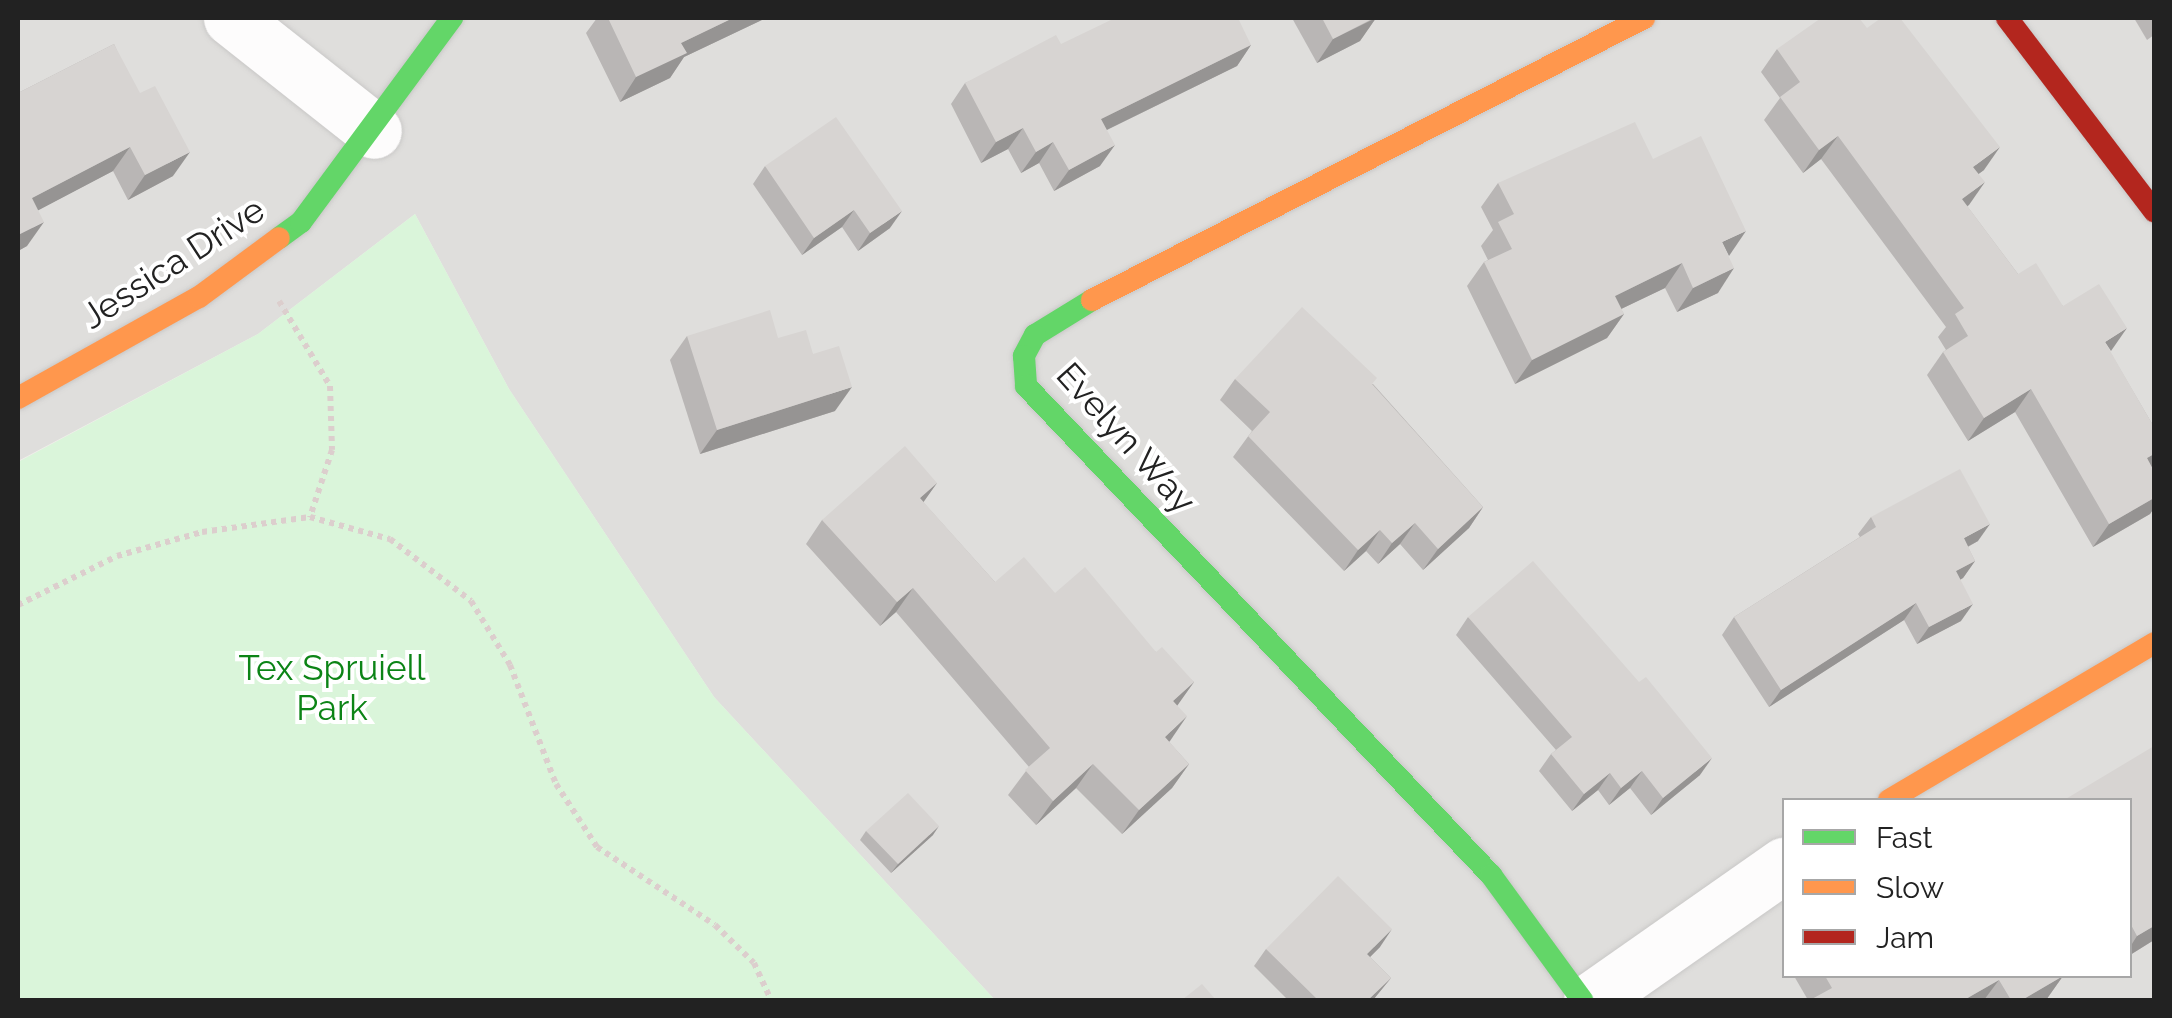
<!DOCTYPE html>
<style>
body{margin:0}
#map{position:relative;width:2172px;height:1018px;overflow:hidden;background:#f0eeeb;font-family:Raleway,sans-serif}
div>[style]{position:absolute}
.residential>*{inset:0;background:#dfdedc}
.park>*{inset:0;background:#daf5da}
.path>*{height:6px;margin-top:-3px;transform-origin:0;background:repeating-linear-gradient(90deg,#dccecd 0 5px,transparent 0 10px)}
.roads{filter:drop-shadow(0 0 2px #c9c8c7) drop-shadow(0 0 2px #c9c8c7)}
.street>*{height:55px;margin:-27.5px;padding:0 27.5px;transform-origin:27.5px;border-radius:27.5px;background:#fdfcfc}
.fast>*{height:22px;margin:-11px;padding:0 11px;transform-origin:11px;border-radius:11px;background:#63d668}
.slow>*{height:22px;margin:-11px;padding:0 11px;transform-origin:11px;border-radius:11px;background:#ff974d}
.jam>*{height:22px;margin:-11px;padding:0 11px;transform-origin:11px;border-radius:11px;background:#b3261e}
.wall>*{inset:0;background:#b9b6b5}
.shaded-wall>*{inset:0;background:#969493}
.building>*{inset:0;background:#d7d4d2}
span{translate:-50% -50%;white-space:nowrap;text-align:center;line-height:1.15;-webkit-text-stroke:8px #fff;paint-order:stroke}
.street-label{font-size:35px;color:#222}
.park-label{font-size:35px;color:#0c8416}
.frame{position:absolute;inset:0;border:20px solid #222;pointer-events:none}
.legend{position:absolute;left:1782px;top:798px;width:350px;height:180px;box-sizing:border-box;background:#fff;border:2px solid #a7a7a7;margin:0;padding:12px 18px;list-style:none;font-size:30px;color:#222}
.legend li{display:flex;align-items:center;gap:20px;height:50px}
.legend b{width:50px;border:2px solid #a7a7a7}
</style>
<div id="map">
<div class="residential">
<div style="clip-path:polygon(evenodd,18px 18px,2154px 18px,2154px 1000px,995px 1000px,714px 697px,509px 389px,415px 214px,258px 334px,18px 461px,18px 18px,1784px 800px,2130px 800px,2130px 976px,1784px 976px,1784px 800px)"></div>
</div>
<div class="park">
<div style="clip-path:polygon(415px 214px,509px 389px,714px 697px,995px 1000px,18px 1000px,18px 462px,258px 334px)"></div>
</div>
<div class="path">
<div style="left:279px;top:301px;width:99px;rotate:59deg"></div>
<div style="left:330px;top:386px;width:64px;rotate:88.2deg"></div>
<div style="left:332px;top:450px;width:71px;rotate:108.2deg"></div>
<div style="left:18px;top:605px;width:110px;rotate:-26.3deg"></div>
<div style="left:117px;top:556px;width:88px;rotate:-15.8deg"></div>
<div style="left:202px;top:532px;width:109px;rotate:-7.9deg"></div>
<div style="left:310px;top:517px;width:83px;rotate:15.4deg"></div>
<div style="left:390px;top:539px;width:102px;rotate:37.4deg"></div>
<div style="left:471px;top:601px;width:75px;rotate:58.6deg"></div>
<div style="left:510px;top:665px;width:128px;rotate:68.9deg"></div>
<div style="left:556px;top:784px;width:75px;rotate:56.9deg"></div>
<div style="left:597px;top:847px;width:141px;rotate:33.5deg"></div>
<div style="left:715px;top:925px;width:54px;rotate:44.3deg"></div>
<div style="left:754px;top:963px;width:41px;rotate:65.3deg"></div>
</div>
<div class="roads">
<div class="street">
<div style="left:231px;top:18px;width:182px;rotate:38.3deg"></div>
<div style="left:1591px;top:1000px;width:236px;rotate:-35deg"></div>
</div>
<div class="fast">
<div style="left:279px;top:238px;width:27px;rotate:-36deg"></div>
<div style="left:301px;top:222px;width:254px;rotate:-53.5deg"></div>
<div style="left:1092px;top:300px;width:67px;rotate:148.4deg"></div>
<div style="left:1035px;top:335px;width:24px;rotate:118deg"></div>
<div style="left:1024px;top:356px;width:30px;rotate:86deg"></div>
<div style="left:1026px;top:386px;width:675px;rotate:46.44deg"></div>
<div style="left:1491px;top:875px;width:155px;rotate:53.9deg"></div>
</div>
<div class="slow">
<div style="left:1092px;top:300px;width:620px;rotate:-27.06deg"></div>
<div style="left:18px;top:398px;width:207px;rotate:-29.2deg"></div>
<div style="left:199px;top:297px;width:99px;rotate:-36.4deg"></div>
<div style="left:1889px;top:800px;width:308px;rotate:-30.6deg"></div>
</div>
<div class="jam">
<div style="left:2007px;top:18px;width:243px;rotate:52.7deg"></div>
</div>
</div>
<div class="wall">
<div style="clip-path:polygon(597px 18px,766px 18px,684px 57px,670px 78px,620px 102px,586px 33px)"></div>
<div style="clip-path:polygon(1292px 18px,1376px 18px,1360px 41px,1317px 63px)"></div>
<div style="clip-path:polygon(2134px 18px,2154px 18px,2154px 35px,2147px 40px)"></div>
<div style="clip-path:polygon(114px 44px,173px 176px,128px 200px,113px 171px,38px 210px,27px 246px,18px 251px,18px 253px,18px 93px)"></div>
<div style="clip-path:polygon(1061px 44px,1251px 45px,1237px 66px,1107px 130px,1100px 166px,1054px 191px,1039px 163px,1021px 173px,1008px 149px,981px 163px,951px 104px,965px 83px)"></div>
<div style="clip-path:polygon(1777px 49px,1984px 170px,1978px 174px,1967px 206px,2018px 274px,2063px 306px,2110px 352px,2154px 427px,2154px 464px,2152px 467px,2154px 471px,2154px 508px,2150px 514px,2093px 547px,2015px 412px,1968px 441px,1927px 375px,1943px 352px,1946px 350px,1938px 337px,1946px 327px,1821px 159px,1803px 173px,1764px 120px,1780px 98px,1761px 72px)"></div>
<div style="clip-path:polygon(1653px 159px,1728px 256px,1718px 293px,1677px 312px,1665px 288px,1621px 309px,1624px 314px,1607px 338px,1515px 384px,1467px 286px,1484px 262px,1488px 260px,1481px 246px,1493px 230px,1481px 207px,1498px 183px)"></div>
<div style="clip-path:polygon(765px 166px,890px 228px,858px 251px,842px 227px,802px 255px,753px 184px)"></div>
<div style="clip-path:polygon(687px 336px,778px 338px,813px 354px,835px 411px,700px 454px,670px 360px)"></div>
<div style="clip-path:polygon(1235px 379px,1373px 384px,1483px 507px,1469px 528px,1423px 570px,1400px 544px,1378px 564px,1366px 551px,1344px 571px,1233px 457px,1252px 431px,1220px 400px)"></div>
<div style="clip-path:polygon(937px 483px,923px 502px,995px 582px,1055px 593px,1156px 652px,1194px 682px,1177px 705px,1169px 742px,1189px 764px,1172px 788px,1122px 834px,1076px 788px,1036px 825px,1008px 795px,1029px 767px,896px 612px,880px 626px,806px 544px,822px 520px)"></div>
<div style="clip-path:polygon(1871px 517px,1978px 541px,1968px 547px,1975px 561px,1963px 578px,1960px 580px,1961px 621px,1917px 644px,1904px 620px,1769px 707px,1722px 635px,1734px 617px,1860px 537px,1858px 534px)"></div>
<div style="clip-path:polygon(1468px 617px,1700px 775px,1651px 815px,1630px 788px,1609px 805px,1598px 790px,1572px 811px,1539px 771px,1551px 754px,1556px 750px,1456px 635px)"></div>
<div style="clip-path:polygon(2130px 800px,2154px 940px,2130px 955px)"></div>
<div style="clip-path:polygon(866px 831px,933px 835px,891px 873px,860px 840px)"></div>
<div style="clip-path:polygon(1380px 947px,1370px 957px,1391px 978px,1373px 1000px,1288px 1000px,1254px 966px,1266px 949px)"></div>
<div style="clip-path:polygon(1794px 976px,2063px 976px,2046px 1000px,1808px 1000px)"></div>
</div>
<div class="shaded-wall">
<div style="clip-path:polygon(733px 18px,766px 18px,684px 57px,670px 78px,620px 102px,636px 77px,681px 43px)"></div>
<div style="clip-path:polygon(1376px 18px,1360px 41px,1317px 63px,1333px 39px)"></div>
<div style="clip-path:polygon(1251px 45px,1237px 66px,1086px 140px,1101px 119px)"></div>
<div style="clip-path:polygon(1023px 128px,1008px 149px,981px 163px,996px 142px)"></div>
<div style="clip-path:polygon(1838px 136px,1821px 159px,1803px 173px,1819px 150px)"></div>
<div style="clip-path:polygon(1053px 142px,1039px 163px,1021px 173px,1036px 152px)"></div>
<div style="clip-path:polygon(1115px 145px,1100px 166px,1054px 191px,1069px 170px)"></div>
<div style="clip-path:polygon(130px 147px,113px 171px,18px 221px,32px 198px)"></div>
<div style="clip-path:polygon(2000px 147px,1984px 170px,1957px 190px,1973px 167px)"></div>
<div style="clip-path:polygon(190px 152px,173px 176px,128px 200px,145px 175px)"></div>
<div style="clip-path:polygon(1985px 182px,1969px 205px,1946px 222px,1962px 199px)"></div>
<div style="clip-path:polygon(854px 210px,842px 227px,802px 255px,814px 238px)"></div>
<div style="clip-path:polygon(902px 211px,890px 228px,858px 251px,870px 233px)"></div>
<div style="clip-path:polygon(44px 222px,27px 246px,18px 251px,18px 235px)"></div>
<div style="clip-path:polygon(1746px 231px,1729px 256px,1722px 242px)"></div>
<div style="clip-path:polygon(1682px 263px,1665px 288px,1598px 320px,1615px 296px)"></div>
<div style="clip-path:polygon(1734px 268px,1718px 293px,1677px 312px,1693px 288px)"></div>
<div style="clip-path:polygon(1624px 314px,1607px 338px,1515px 384px,1532px 360px)"></div>
<div style="clip-path:polygon(2127px 328px,2111px 351px,2105px 342px)"></div>
<div style="clip-path:polygon(852px 387px,835px 411px,700px 454px,717px 430px)"></div>
<div style="clip-path:polygon(2031px 389px,2015px 412px,1968px 441px,1984px 418px)"></div>
<div style="clip-path:polygon(2154px 454px,2154px 464px,2150px 470px,2147px 458px)"></div>
<div style="clip-path:polygon(937px 483px,920px 507px,920px 498px)"></div>
<div style="clip-path:polygon(2154px 498px,2154px 508px,2150px 514px,2093px 547px,2109px 524px)"></div>
<div style="clip-path:polygon(1483px 507px,1469px 528px,1423px 570px,1438px 549px)"></div>
<div style="clip-path:polygon(1415px 523px,1400px 544px,1378px 564px,1392px 543px)"></div>
<div style="clip-path:polygon(1990px 524px,1978px 541px,1952px 555px,1964px 538px)"></div>
<div style="clip-path:polygon(1380px 530px,1366px 551px,1344px 571px,1358px 550px)"></div>
<div style="clip-path:polygon(1975px 561px,1963px 578px,1943px 589px,1956px 571px)"></div>
<div style="clip-path:polygon(913px 588px,896px 612px,880px 626px,897px 602px)"></div>
<div style="clip-path:polygon(1916px 603px,1904px 620px,1769px 707px,1781px 690px)"></div>
<div style="clip-path:polygon(1973px 604px,1961px 621px,1917px 644px,1929px 627px)"></div>
<div style="clip-path:polygon(1194px 682px,1177px 706px,1173px 701px)"></div>
<div style="clip-path:polygon(1187px 716px,1170px 741px,1148px 761px,1165px 737px)"></div>
<div style="clip-path:polygon(1712px 758px,1700px 775px,1651px 815px,1663px 798px)"></div>
<div style="clip-path:polygon(1093px 764px,1076px 788px,1036px 825px,1053px 801px)"></div>
<div style="clip-path:polygon(1189px 764px,1172px 788px,1122px 834px,1139px 810px)"></div>
<div style="clip-path:polygon(1642px 771px,1630px 788px,1609px 805px,1621px 788px)"></div>
<div style="clip-path:polygon(1610px 773px,1598px 790px,1572px 811px,1584px 794px)"></div>
<div style="clip-path:polygon(939px 826px,933px 835px,891px 873px,898px 864px)"></div>
<div style="clip-path:polygon(2154px 926px,2154px 940px,2130px 955px,2130px 947px,2137px 936px)"></div>
<div style="clip-path:polygon(1392px 929px,1380px 947px,1355px 972px,1367px 954px)"></div>
<div style="clip-path:polygon(2063px 976px,2046px 1000px,2022px 1000px)"></div>
<div style="clip-path:polygon(1391px 978px,1373px 1000px,1368px 1000px)"></div>
<div style="clip-path:polygon(1999px 980px,1984px 1000px,1964px 1000px)"></div>
</div>
<div class="building">
<div style="clip-path:polygon(608px 18px,733px 18px,681px 43px,687px 53px,636px 77px)"></div>
<div style="clip-path:polygon(1115px 18px,1238px 18px,1251px 45px,1101px 119px,1115px 145px,1069px 170px,1053px 142px,1036px 152px,1023px 128px,996px 142px,965px 83px,1056px 35px,1061px 44px)"></div>
<div style="clip-path:polygon(1322px 18px,1374px 18px,1333px 39px)"></div>
<div style="clip-path:polygon(1821px 18px,1859px 18px,1867px 28px,1881px 18px,1900px 18px,2000px 147px,1973px 167px,1985px 182px,1962px 199px,2018px 274px,2036px 263px,2063px 306px,2099px 284px,2127px 328px,2105px 342px,2154px 427px,2154px 454px,2147px 458px,2154px 471px,2154px 498px,2109px 524px,2031px 389px,1984px 418px,1943px 352px,1968px 336px,1955px 314px,1964px 308px,1838px 136px,1819px 150px,1780px 97px,1800px 82px,1777px 49px)"></div>
<div style="clip-path:polygon(114px 44px,140px 93px,155px 86px,190px 152px,145px 175px,130px 147px,32px 198px,44px 222px,18px 235px,18px 93px)"></div>
<div style="clip-path:polygon(836px 117px,902px 211px,870px 233px,854px 210px,814px 238px,765px 166px)"></div>
<div style="clip-path:polygon(1635px 122px,1653px 159px,1701px 136px,1746px 231px,1722px 242px,1734px 268px,1693px 288px,1682px 263px,1615px 296px,1624px 314px,1532px 360px,1484px 262px,1512px 249px,1498px 222px,1514px 214px,1498px 183px)"></div>
<div style="clip-path:polygon(1302px 307px,1377px 378px,1372px 384px,1483px 507px,1438px 549px,1415px 523px,1392px 543px,1380px 530px,1358px 550px,1248px 436px,1270px 412px,1235px 379px)"></div>
<div style="clip-path:polygon(770px 310px,778px 338px,806px 330px,813px 354px,839px 346px,852px 387px,717px 430px,687px 336px)"></div>
<div style="clip-path:polygon(905px 446px,937px 483px,920px 498px,995px 582px,1024px 557px,1055px 593px,1085px 567px,1156px 652px,1162px 647px,1194px 682px,1173px 701px,1187px 716px,1165px 737px,1189px 764px,1139px 810px,1093px 764px,1053px 801px,1025px 770px,1050px 748px,913px 588px,897px 602px,822px 520px)"></div>
<div style="clip-path:polygon(1960px 469px,1990px 524px,1964px 538px,1975px 561px,1956px 571px,1973px 604px,1929px 627px,1916px 603px,1781px 690px,1734px 617px,1876px 527px,1871px 517px)"></div>
<div style="clip-path:polygon(1533px 561px,1639px 682px,1646px 677px,1712px 758px,1663px 798px,1642px 771px,1621px 788px,1610px 773px,1584px 794px,1551px 754px,1572px 737px,1468px 617px)"></div>
<div style="clip-path:polygon(2154px 746px,2154px 926px,2137px 936px,2130px 923px,2130px 800px,2064px 800px)"></div>
<div style="clip-path:polygon(908px 793px,939px 826px,898px 864px,866px 831px)"></div>
<div style="clip-path:polygon(1338px 876px,1392px 929px,1367px 954px,1391px 978px,1368px 1000px,1318px 1000px,1266px 949px)"></div>
<div style="clip-path:polygon(1825px 976px,2063px 976px,2022px 1000px,2011px 1000px,1999px 980px,1964px 1000px,1810px 1000px,1832px 988px)"></div>
<div style="clip-path:polygon(1202px 984px,1216px 1000px,1182px 1000px)"></div>
</div>
<div class="street-label">
<span style="left:173px;top:263px;rotate:-33deg">Jessica Drive</span>
<span style="left:1126px;top:438px;rotate:48deg">Evelyn Way</span>
</div>
<div class="park-label">
<span style="left:332px;top:688px">Tex Spruiell<br>Park</span>
</div>
<div class="frame"></div>
<ul class="legend">
<li><b style="height:12px;background:#63d668"></b>Fast</li>
<li><b style="height:12px;background:#ff974d"></b>Slow</li>
<li><b style="height:12px;background:#b3261e"></b>Jam</li>
</ul>
</div>
